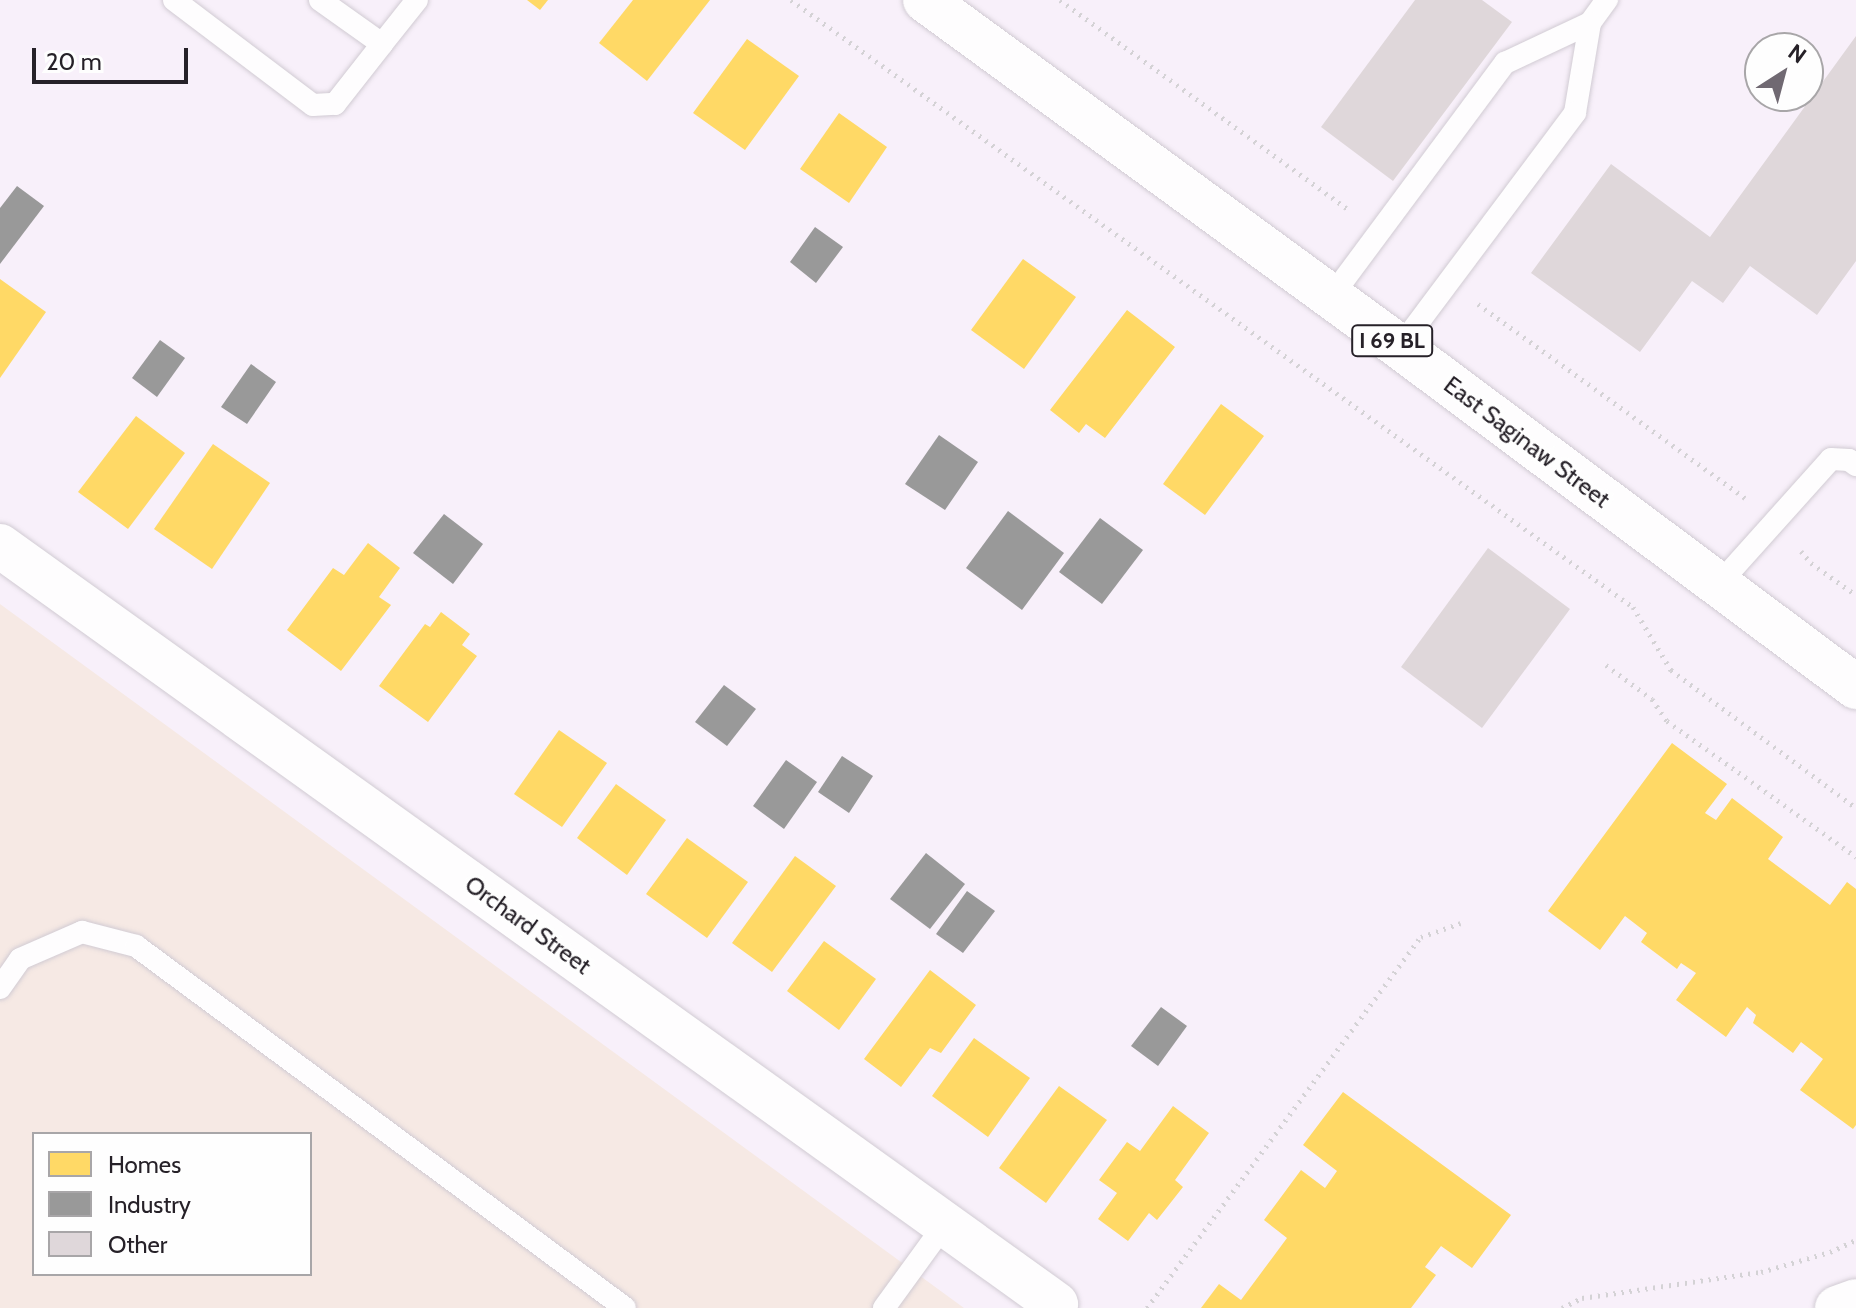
<!DOCTYPE html>
<style>
body{margin:0}
#map{position:relative;width:1856px;height:1308px;overflow:hidden;background:#f8f0fa;font-family:Cabin,sans-serif}
div>[style]{position:absolute}
.education>*{inset:0;background:#f6e9e4}
.homes>*{inset:0;background:#ffd966}
.industry>*{inset:0;background:#999}
.building>*{inset:0;background:#dfd7da}
.path>*{height:5px;margin-top:-2.5px;transform-origin:0;background:repeating-linear-gradient(90deg,#d4d2d5 0 2px,transparent 0 8px)}
.roads{filter:drop-shadow(0 0 2px #d1cbd3) drop-shadow(0 0 2px #d1cbd3)}
.lane>*{height:22px;margin:-11px;padding:0 11px;transform-origin:11px;border-radius:11px;background:#fefdfe}
.street>*{height:44px;margin:-22px;padding:0 22px;transform-origin:22px;border-radius:22px;background:#fefdfe}
.primary>*{height:44px;margin:-22px;padding:0 22px;transform-origin:22px;border-radius:22px;background:#fefdfe}
span{translate:-50% -50%;white-space:nowrap;text-align:center;line-height:1.15;-webkit-text-stroke:8px #fefefe;paint-order:stroke}
.shield-label span{padding:2px 6px;background:#fefefe;border:2px solid;border-radius:6px;-webkit-text-stroke-width:0}
.shield-label{font-size:22px;color:#262128;font-weight:700}
.street-label{font-size:24px;color:#262128}
.legend{position:absolute;left:32px;top:1132px;width:280px;height:144px;box-sizing:border-box;background:#fefefe;border:2px solid #a8a6a8;margin:0;padding:10px 14px;list-style:none;font-size:24px;color:#262128}
.legend li{display:flex;align-items:center;gap:16px;height:40px}
.legend b{width:40px;border:2px solid #a8a6a8}
.north{position:absolute;left:1744px;top:32px;width:80px;height:80px;box-sizing:border-box;background:#fefefe;border:2px solid #a8a6a8;border-radius:50%;rotate:36deg;font-size:22px;font-weight:700;line-height:32px;text-align:center;color:#262128}
.north::after{content:'';display:block;margin:auto;width:28px;height:36px;background:#706972;clip-path:polygon(50% 0,100% 100%,50% 72%,0 100%)}
.scale{position:absolute;left:32px;top:48px;width:156px;height:36px;box-sizing:border-box;border:4px solid #262128;border-top:0;padding-left:10px;font-size:24px;line-height:28px;white-space:nowrap;color:#262128;-webkit-text-stroke:6px #fefefe;paint-order:stroke}
</style>
<div id="map">
<div class="education">
<div style="clip-path:polygon(evenodd,0 604px,964px 1308px,0 1308px,0 604px,34px 1134px,310px 1134px,310px 1274px,34px 1274px,34px 1134px)"></div>
</div>
<div class="homes">
<div style="clip-path:polygon(527px 0,548px 0,540px 10px)"></div>
<div style="clip-path:polygon(633px 0,710px 0,647px 81px,599px 43px)"></div>
<div style="clip-path:polygon(747px 39px,799px 76px,745px 150px,693px 113px)"></div>
<div style="clip-path:polygon(839px 113px,887px 147px,849px 203px,800px 169px)"></div>
<div style="clip-path:polygon(1023px 259px,1076px 297px,1024px 369px,971px 330px)"></div>
<div style="clip-path:polygon(0 279px,46px 312px,0 378px)"></div>
<div style="clip-path:polygon(1127px 310px,1175px 347px,1105px 438px,1086px 424px,1079px 433px,1050px 410px)"></div>
<div style="clip-path:polygon(1221px 404px,1264px 436px,1205px 515px,1163px 484px)"></div>
<div style="clip-path:polygon(136px 416px,185px 453px,128px 529px,78px 492px)"></div>
<div style="clip-path:polygon(213px 444px,270px 483px,212px 569px,154px 529px)"></div>
<div style="clip-path:polygon(368px 543px,400px 568px,379px 597px,391px 605px,341px 671px,287px 630px,333px 568px,344px 575px)"></div>
<div style="clip-path:polygon(441px 612px,470px 634px,462px 645px,477px 656px,428px 722px,379px 686px,425px 624px,430px 627px)"></div>
<div style="clip-path:polygon(559px 730px,607px 763px,562px 827px,514px 794px)"></div>
<div style="clip-path:polygon(1672px 743px,1727px 784px,1705px 813px,1716px 820px,1732px 798px,1783px 837px,1768px 859px,1830px 905px,1847px 882px,1856px 889px,1856px 1125px,1853px 1129px,1800px 1090px,1823px 1059px,1801px 1042px,1793px 1053px,1753px 1023px,1756px 1015px,1747px 1007px,1726px 1037px,1676px 1000px,1696px 973px,1681px 963px,1677px 969px,1641px 942px,1647px 933px,1625px 916px,1600px 950px,1548px 911px)"></div>
<div style="clip-path:polygon(616px 784px,666px 820px,627px 875px,577px 838px)"></div>
<div style="clip-path:polygon(687px 838px,748px 882px,707px 938px,646px 894px)"></div>
<div style="clip-path:polygon(795px 856px,836px 886px,772px 972px,732px 943px)"></div>
<div style="clip-path:polygon(824px 941px,876px 979px,839px 1030px,787px 991px)"></div>
<div style="clip-path:polygon(930px 970px,976px 1005px,941px 1053px,930px 1048px,901px 1087px,864px 1059px)"></div>
<div style="clip-path:polygon(974px 1038px,1030px 1078px,988px 1137px,932px 1096px)"></div>
<div style="clip-path:polygon(1059px 1086px,1107px 1120px,1046px 1203px,999px 1168px)"></div>
<div style="clip-path:polygon(1343px 1092px,1511px 1215px,1472px 1268px,1441px 1246px,1425px 1267px,1436px 1275px,1411px 1308px,1201px 1308px,1219px 1284px,1241px 1300px,1287px 1238px,1264px 1220px,1301px 1170px,1325px 1188px,1337px 1171px,1303px 1145px)"></div>
<div style="clip-path:polygon(1173px 1106px,1209px 1133px,1175px 1180px,1183px 1187px,1157px 1220px,1149px 1213px,1128px 1241px,1098px 1219px,1117px 1193px,1099px 1180px,1127px 1142px,1140px 1151px)"></div>
</div>
<div class="industry">
<div style="clip-path:polygon(17px 186px,44px 206px,0 264px,0 208px)"></div>
<div style="clip-path:polygon(815px 227px,843px 247px,816px 283px,790px 262px)"></div>
<div style="clip-path:polygon(160px 340px,185px 358px,157px 397px,132px 378px)"></div>
<div style="clip-path:polygon(251px 364px,276px 382px,247px 424px,221px 407px)"></div>
<div style="clip-path:polygon(939px 435px,978px 462px,945px 510px,905px 484px)"></div>
<div style="clip-path:polygon(1008px 511px,1064px 553px,1022px 610px,966px 568px)"></div>
<div style="clip-path:polygon(444px 514px,483px 544px,453px 584px,413px 553px)"></div>
<div style="clip-path:polygon(1100px 518px,1143px 550px,1102px 604px,1059px 572px)"></div>
<div style="clip-path:polygon(724px 685px,756px 709px,727px 746px,695px 722px)"></div>
<div style="clip-path:polygon(842px 756px,873px 776px,849px 813px,818px 792px)"></div>
<div style="clip-path:polygon(786px 760px,817px 782px,784px 829px,753px 806px)"></div>
<div style="clip-path:polygon(926px 853px,965px 884px,930px 929px,890px 899px)"></div>
<div style="clip-path:polygon(967px 891px,995px 911px,963px 953px,936px 934px)"></div>
<div style="clip-path:polygon(1161px 1007px,1187px 1026px,1158px 1066px,1131px 1046px)"></div>
</div>
<div class="building">
<div style="clip-path:polygon(1415px 0,1482px 0,1512px 22px,1393px 181px,1321px 127px)"></div>
<div style="clip-path:polygon(1856px 36px,1856px 261px,1817px 315px,1750px 266px,1723px 303px,1692px 281px,1640px 352px,1531px 273px,1611px 164px,1710px 237px)"></div>
<div style="clip-path:polygon(1488px 548px,1570px 609px,1482px 728px,1401px 667px)"></div>
</div>
<div class="path">
<div style="left:791px;top:0;width:1038px;rotate:35.79deg"></div>
<div style="left:1633px;top:607px;width:74px;rotate:58.9deg"></div>
<div style="left:1671px;top:670px;width:231px;rotate:36.7deg"></div>
<div style="left:1060px;top:0;width:359px;rotate:36deg"></div>
<div style="left:1478px;top:304px;width:330px;rotate:36deg"></div>
<div style="left:1801px;top:551px;width:16px;rotate:50deg"></div>
<div style="left:1811px;top:563px;width:55px;rotate:35.4deg"></div>
<div style="left:1606px;top:665px;width:57px;rotate:36.5deg"></div>
<div style="left:1652px;top:699px;width:27px;rotate:56deg"></div>
<div style="left:1667px;top:721px;width:233px;rotate:35.7deg"></div>
<div style="left:1147px;top:1308px;width:461px;rotate:-53.6deg"></div>
<div style="left:1421px;top:937px;width:42px;rotate:-19.3deg"></div>
<div style="left:1562px;top:1308px;width:22px;rotate:-27deg"></div>
<div style="left:1582px;top:1298px;width:181px;rotate:-8.3deg"></div>
<div style="left:1761px;top:1272px;width:72px;rotate:-16.2deg"></div>
<div style="left:1830px;top:1252px;width:29px;rotate:-25deg"></div>
</div>
<div class="roads">
<div class="lane">
<div style="left:174px;top:0;width:174px;rotate:37.1deg"></div>
<div style="left:313px;top:105px;width:22px;rotate:-3deg"></div>
<div style="left:335px;top:104px;width:76px;rotate:-51.9deg"></div>
<div style="left:320px;top:0;width:76px;rotate:35.4deg"></div>
<div style="left:382px;top:44px;width:56px;rotate:-51.5deg"></div>
<div style="left:1590px;top:23px;width:29px;rotate:-54deg"></div>
<div style="left:1331px;top:297px;width:292px;rotate:-53.4deg"></div>
<div style="left:1505px;top:63px;width:94px;rotate:-25.2deg"></div>
<div style="left:1590px;top:23px;width:91px;rotate:99.5deg"></div>
<div style="left:1575px;top:113px;width:292px;rotate:126.8deg"></div>
<div style="left:1718px;top:585px;width:169px;rotate:-48.1deg"></div>
<div style="left:1831px;top:459px;width:18px;rotate:3deg"></div>
<div style="left:1849px;top:460px;width:9px;rotate:36deg"></div>
<div style="left:0;top:988px;width:35px;rotate:-55deg"></div>
<div style="left:20px;top:959px;width:68px;rotate:-23.5deg"></div>
<div style="left:82px;top:932px;width:56px;rotate:14.5deg"></div>
<div style="left:136px;top:946px;width:608px;rotate:36.51deg"></div>
<div style="left:884px;top:1308px;width:104px;rotate:-54deg"></div>
</div>
<div class="street">
<div style="left:0;top:546px;width:1300px;rotate:35.67deg"></div>
<div style="left:1837px;top:1308px;width:20px;rotate:-20deg"></div>
</div>
<div class="primary">
<div style="left:925px;top:0;width:588px;rotate:36.15deg"></div>
<div style="left:1400px;top:347px;width:569px;rotate:36.71deg"></div>
</div>
</div>
<div class="shield-label">
<span style="left:1392px;top:341px">I 69 BL</span>
</div>
<div class="street-label">
<span style="left:1527px;top:442px;rotate:37deg">East Saginaw Street</span>
<span style="left:528px;top:925px;rotate:36deg">Orchard Street</span>
</div>
<ul class="legend">
<li><b style="height:22px;background:#ffd966"></b>Homes</li>
<li><b style="height:22px;background:#999"></b>Industry</li>
<li><b style="height:22px;background:#dfd7da"></b>Other</li>
</ul>
<div class="north">N</div>
<div class="scale">20 m</div>
</div>
